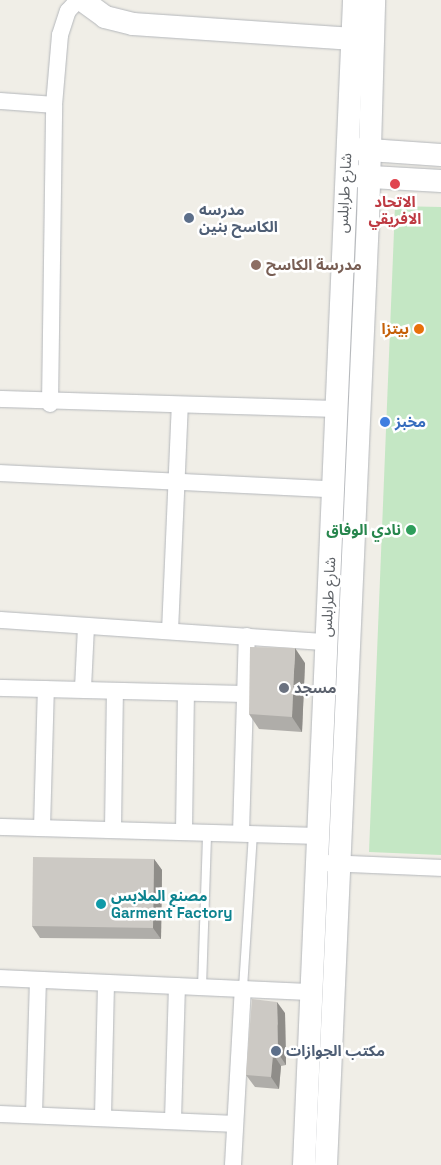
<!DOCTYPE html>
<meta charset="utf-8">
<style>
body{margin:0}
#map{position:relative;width:441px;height:1165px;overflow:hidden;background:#f0eee7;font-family:"Space Grotesk","Noto Sans Arabic",sans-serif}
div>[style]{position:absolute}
.green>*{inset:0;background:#c4e7c4}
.roads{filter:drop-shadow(0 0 1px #b4b7bb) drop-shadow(0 0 1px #b4b7bb)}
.lane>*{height:8px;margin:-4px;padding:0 4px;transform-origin:4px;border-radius:4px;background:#fff}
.street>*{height:16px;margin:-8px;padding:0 8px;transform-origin:8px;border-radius:8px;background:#fff}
.secondary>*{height:22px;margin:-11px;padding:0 11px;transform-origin:11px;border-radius:11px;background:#fff}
.wall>*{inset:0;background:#afada9}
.shaded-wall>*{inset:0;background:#8f8d89}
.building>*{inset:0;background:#ccc9c4}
.dots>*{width:14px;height:14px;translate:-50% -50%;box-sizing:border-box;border:2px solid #fff;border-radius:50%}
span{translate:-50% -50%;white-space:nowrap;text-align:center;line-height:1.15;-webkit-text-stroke:5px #fff;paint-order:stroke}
.street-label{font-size:15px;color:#5e6267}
.health-label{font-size:15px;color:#be3a42;font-weight:700}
.service-label{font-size:15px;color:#4e5e75;font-weight:700}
.left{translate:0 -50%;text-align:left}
.education-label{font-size:15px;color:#785e54;font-weight:700}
.food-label{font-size:15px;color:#c56008;font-weight:700}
.right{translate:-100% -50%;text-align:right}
.shop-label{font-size:15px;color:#366cbe;font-weight:700}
.leisure-label{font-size:15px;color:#27864d;font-weight:700}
.worship-label{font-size:15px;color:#5b616d;font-weight:700}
.culture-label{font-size:15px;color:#0d838f;font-weight:700}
</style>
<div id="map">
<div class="green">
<div style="clip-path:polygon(395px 206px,441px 207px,441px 855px,369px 852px)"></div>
</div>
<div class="roads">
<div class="lane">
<div style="left:202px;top:987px;width:154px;rotate:-88.1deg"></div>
<div style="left:243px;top:988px;width:154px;rotate:-86.3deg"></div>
</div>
<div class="street">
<div style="left:0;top:101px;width:54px;rotate:4.2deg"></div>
<div style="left:0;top:399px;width:337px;rotate:1.7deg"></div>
<div style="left:50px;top:404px;width:299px;rotate:-89.2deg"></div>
<div style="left:54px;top:105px;width:70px;rotate:-85.1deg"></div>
<div style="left:60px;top:35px;width:25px;rotate:-72deg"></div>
<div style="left:68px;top:11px;width:15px;rotate:-48deg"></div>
<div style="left:0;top:473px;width:333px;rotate:2.8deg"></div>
<div style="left:0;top:620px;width:327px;rotate:3.9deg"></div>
<div style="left:170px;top:631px;width:225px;rotate:-87.5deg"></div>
<div style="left:0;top:688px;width:246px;rotate:1.4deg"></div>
<div style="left:83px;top:688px;width:62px;rotate:-87.2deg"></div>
<div style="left:0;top:827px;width:320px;rotate:1.6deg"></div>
<div style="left:42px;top:828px;width:139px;rotate:-88.4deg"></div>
<div style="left:113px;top:830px;width:139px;rotate:-89.2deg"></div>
<div style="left:184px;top:832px;width:139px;rotate:-89.2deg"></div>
<div style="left:241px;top:833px;width:197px;rotate:-88.3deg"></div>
<div style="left:328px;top:863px;width:113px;rotate:2.5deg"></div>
<div style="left:0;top:978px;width:312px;rotate:2.6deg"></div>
<div style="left:0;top:1114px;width:235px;rotate:2.4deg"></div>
<div style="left:34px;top:1114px;width:134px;rotate:-88.3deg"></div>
<div style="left:103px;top:1116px;width:133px;rotate:-88.7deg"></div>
<div style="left:173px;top:1120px;width:134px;rotate:-88.3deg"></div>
<div style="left:233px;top:1165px;width:177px;rotate:-86.8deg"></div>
</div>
<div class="secondary">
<div style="left:82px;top:0;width:29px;rotate:36deg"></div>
<div style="left:105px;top:17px;width:29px;rotate:14deg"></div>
<div style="left:133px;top:24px;width:221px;rotate:3.9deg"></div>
<div style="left:355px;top:149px;width:86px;rotate:4deg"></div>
<div style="left:354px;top:176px;width:87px;rotate:3.3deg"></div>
<div style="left:304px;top:1165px;width:1166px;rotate:-87.54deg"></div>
<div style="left:326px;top:1165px;width:946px;rotate:-87.46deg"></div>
<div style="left:368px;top:220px;width:220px;rotate:-88.4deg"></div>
</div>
</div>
<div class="wall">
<div style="clip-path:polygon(305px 663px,302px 732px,259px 729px,249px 714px)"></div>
<div style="clip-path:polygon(154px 859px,162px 870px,161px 939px,40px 938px,32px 926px)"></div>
<div style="clip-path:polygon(285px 1013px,286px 1065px,281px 1066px,279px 1089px,255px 1087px,246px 1075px)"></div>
</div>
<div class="shaded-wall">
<div style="clip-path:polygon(295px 648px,305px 663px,302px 732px,292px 717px)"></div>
<div style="clip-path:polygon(154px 859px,162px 870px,161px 939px,153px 928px)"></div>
<div style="clip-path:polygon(277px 1002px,285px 1013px,286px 1065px,278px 1053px)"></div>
<div style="clip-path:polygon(273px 1054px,281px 1066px,279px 1089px,271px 1077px)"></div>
</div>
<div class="building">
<div style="clip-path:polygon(250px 647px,295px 648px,292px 717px,249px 714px)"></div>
<div style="clip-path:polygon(33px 857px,154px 859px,153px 928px,32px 926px)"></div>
<div style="clip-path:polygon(252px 999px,277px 1002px,278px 1053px,273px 1054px,271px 1077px,246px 1075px)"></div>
</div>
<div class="dots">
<div style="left:395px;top:184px;background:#e0444e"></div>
<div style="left:189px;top:218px;background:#5c6f8a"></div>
<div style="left:256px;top:265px;background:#8d6e63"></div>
<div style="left:419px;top:329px;background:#e8710a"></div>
<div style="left:385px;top:422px;background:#3f7fe0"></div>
<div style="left:411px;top:530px;background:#2e9e5b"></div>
<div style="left:284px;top:688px;background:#6b7280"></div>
<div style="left:101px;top:904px;background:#0f9aa8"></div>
<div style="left:276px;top:1051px;background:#5c6f8a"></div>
</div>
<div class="street-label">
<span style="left:344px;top:193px;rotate:-87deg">شارع طرابلس</span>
<span style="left:328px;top:597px;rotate:-87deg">شارع طرابلس</span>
</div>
<div class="health-label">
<span style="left:395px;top:210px">الاتحاد<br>الافريقي</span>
</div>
<div class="service-label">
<span class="left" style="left:199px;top:218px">مدرسه<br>الكاسح بنين</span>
<span class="left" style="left:286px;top:1051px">مكتب الجوازات</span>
</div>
<div class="education-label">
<span class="left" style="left:266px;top:265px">مدرسة الكاسح</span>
</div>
<div class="food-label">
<span class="right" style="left:409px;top:329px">بيتزا</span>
</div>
<div class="shop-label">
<span class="left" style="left:395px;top:422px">مخبز</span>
</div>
<div class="leisure-label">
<span class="right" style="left:401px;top:530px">نادي الوفاق</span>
</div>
<div class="worship-label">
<span class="left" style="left:294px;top:688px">مسجد</span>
</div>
<div class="culture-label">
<span class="left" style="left:111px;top:904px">مصنع الملابس<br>Garment Factory</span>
</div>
</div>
